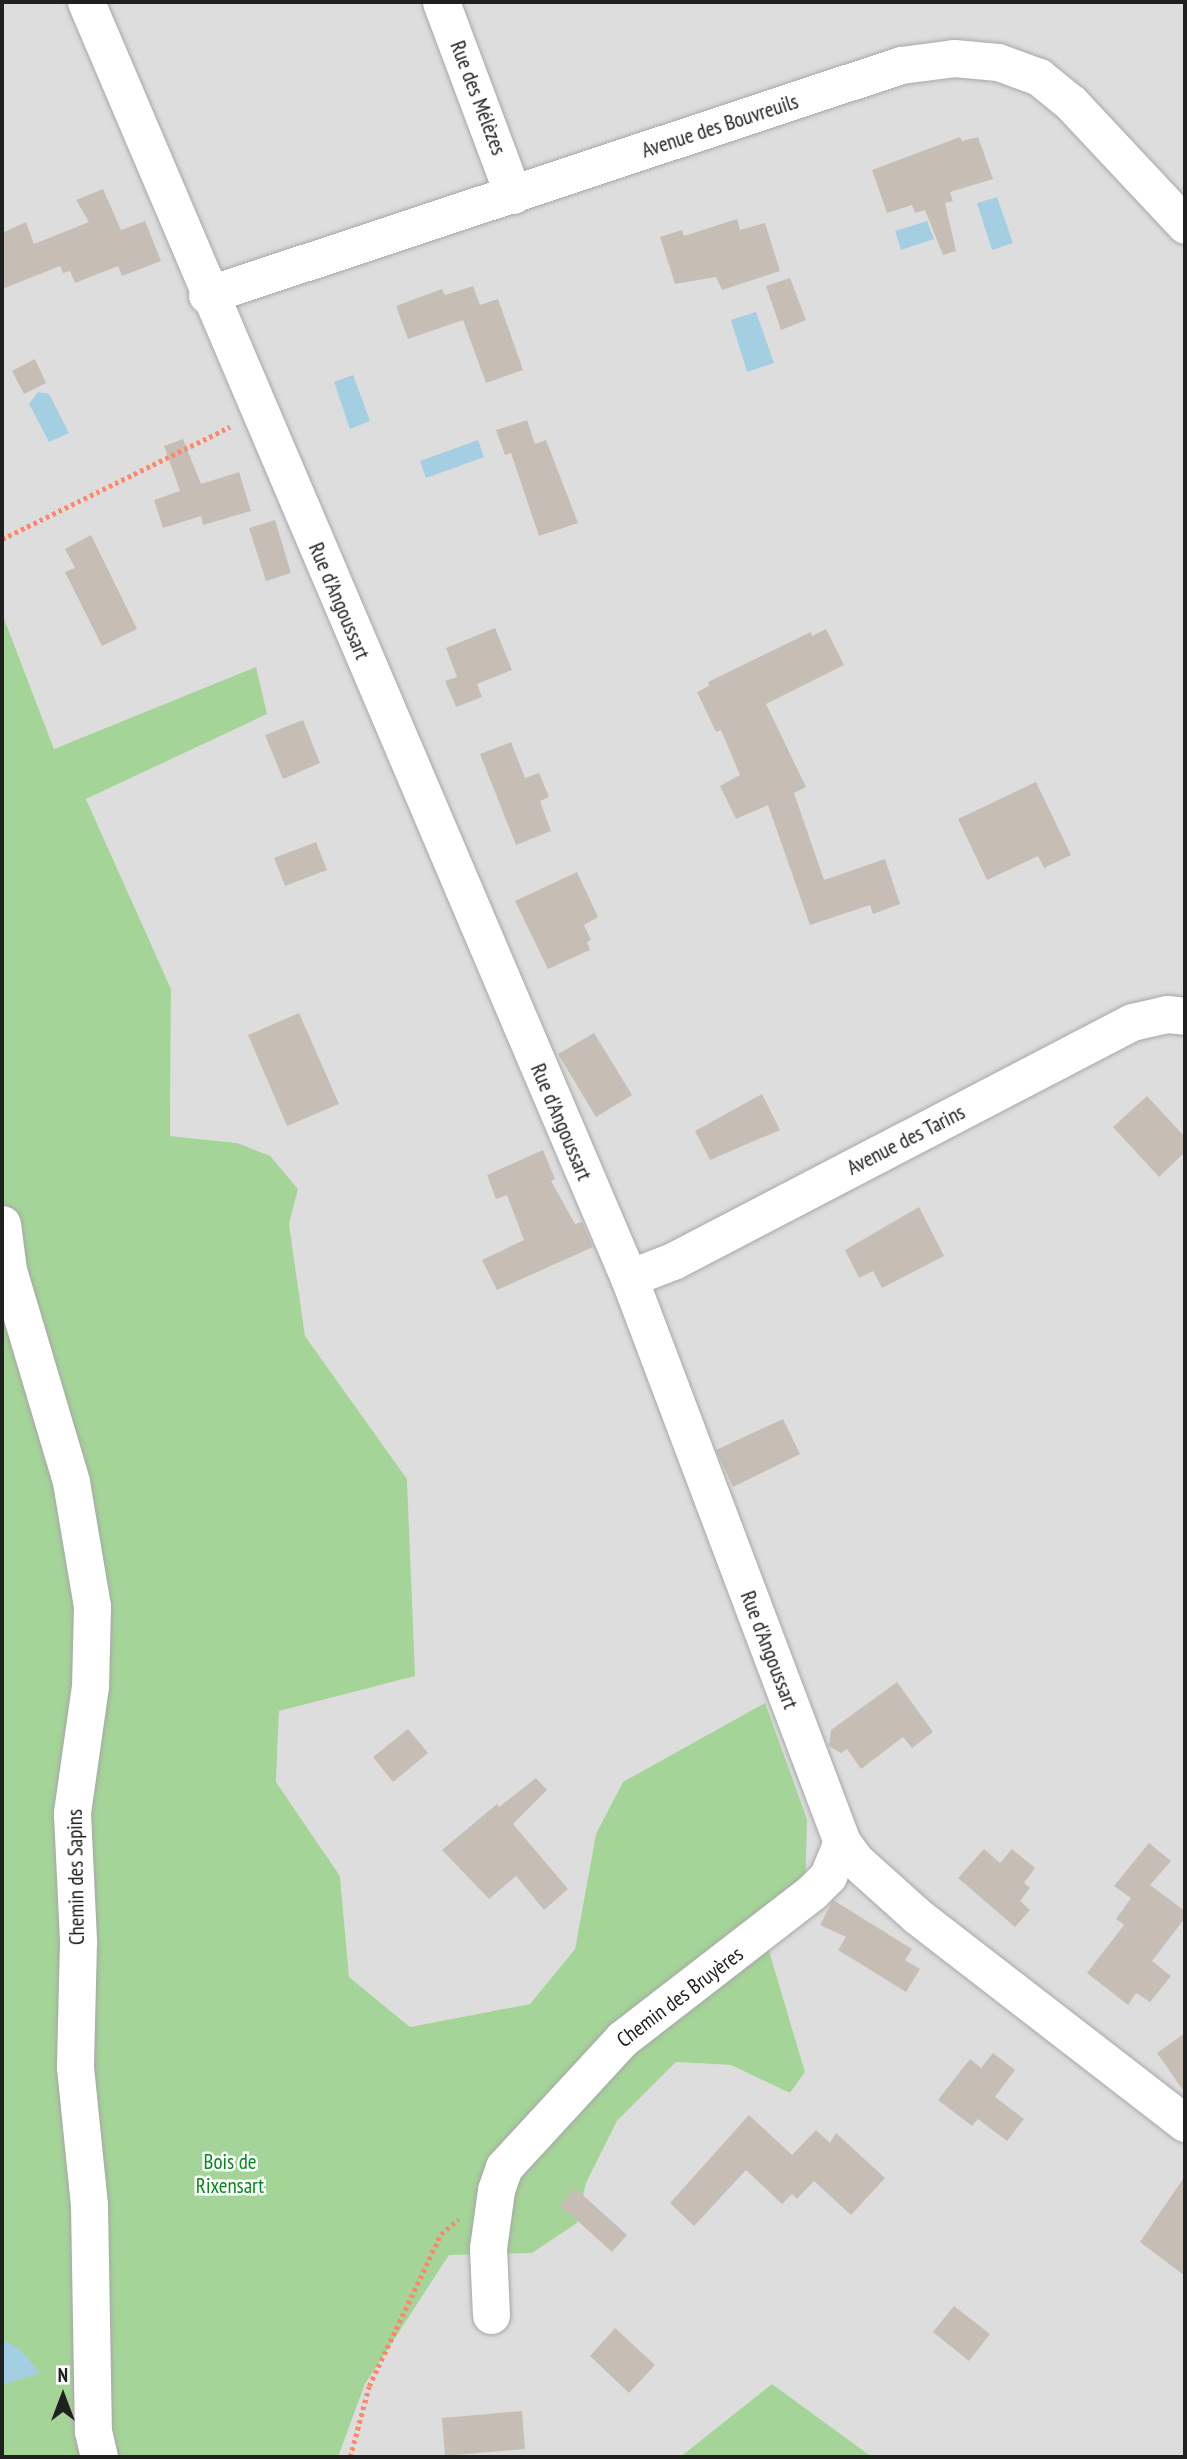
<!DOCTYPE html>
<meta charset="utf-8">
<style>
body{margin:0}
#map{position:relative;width:1187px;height:2459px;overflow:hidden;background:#f1efe6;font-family:"PT Sans Narrow",sans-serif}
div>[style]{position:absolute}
.residential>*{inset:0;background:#dedddd}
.forest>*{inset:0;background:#a4d498}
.water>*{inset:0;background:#a4cee2}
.building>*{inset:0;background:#c6beb5}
.path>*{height:4.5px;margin-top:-2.25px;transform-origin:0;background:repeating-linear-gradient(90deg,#ff866a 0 3.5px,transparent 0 7px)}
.roads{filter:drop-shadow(0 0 2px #a7a7a7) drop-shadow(0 0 2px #a7a7a7)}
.minor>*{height:37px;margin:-18.5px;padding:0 18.5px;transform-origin:18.5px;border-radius:18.5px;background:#fff}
span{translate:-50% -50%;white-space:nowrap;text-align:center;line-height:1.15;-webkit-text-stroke:5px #fff;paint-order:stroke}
.street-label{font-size:21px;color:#202020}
.park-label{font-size:21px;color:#03891a}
.frame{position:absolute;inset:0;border:4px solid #202020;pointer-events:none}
.north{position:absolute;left:28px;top:2361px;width:70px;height:70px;-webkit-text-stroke:5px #fff;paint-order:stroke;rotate:0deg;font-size:19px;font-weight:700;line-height:28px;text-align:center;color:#202020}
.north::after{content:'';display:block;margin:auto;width:24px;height:32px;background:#202020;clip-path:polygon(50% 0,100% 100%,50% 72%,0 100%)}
</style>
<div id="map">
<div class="residential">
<div style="clip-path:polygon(2px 2px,1185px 2px,1185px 2457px,872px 2457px,772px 2384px,680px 2457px,338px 2457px,365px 2384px,449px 2254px,532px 2253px,576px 2223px,586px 2183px,617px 2121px,676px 2062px,731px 2065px,790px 2093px,805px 2072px,767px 1944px,807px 1819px,764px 1704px,596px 1834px,575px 1949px,530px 2004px,410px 2027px,349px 1977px,340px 1876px,276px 1782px,279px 1710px,414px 1676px,407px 1479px,305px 1336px,289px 1224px,298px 1189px,237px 1143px,170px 1136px,171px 989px,86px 799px,266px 714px,256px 668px,54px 749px,2px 613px)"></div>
</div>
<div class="forest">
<div style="clip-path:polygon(2px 613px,54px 749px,256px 667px,267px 714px,86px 799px,171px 989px,170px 1136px,237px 1143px,270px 1156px,298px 1189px,289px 1224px,305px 1336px,407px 1479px,415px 1676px,279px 1711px,276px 1782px,340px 1876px,349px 1977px,410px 2027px,530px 2004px,575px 1949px,596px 1834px,623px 1782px,765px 1703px,807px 1819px,805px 1891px,767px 1944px,805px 2072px,790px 2093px,731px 2065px,676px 2062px,617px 2121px,586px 2183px,577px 2223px,532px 2253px,449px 2255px,365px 2384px,338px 2457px,2px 2457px)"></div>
<div style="clip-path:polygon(772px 2384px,872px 2457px,680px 2457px)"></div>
</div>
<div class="water">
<div style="clip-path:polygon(997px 197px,1013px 243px,992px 250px,977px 203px)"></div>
<div style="clip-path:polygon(927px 221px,934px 239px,901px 250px,895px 231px)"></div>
<div style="clip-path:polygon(756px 312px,774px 363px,747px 372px,731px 320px)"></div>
<div style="clip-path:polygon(353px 375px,370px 421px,350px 429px,334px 382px)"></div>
<div style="clip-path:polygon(38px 392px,49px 394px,69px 433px,49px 442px,29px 404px)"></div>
<div style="clip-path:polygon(478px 440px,484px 457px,426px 478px,420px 461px)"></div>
<div style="clip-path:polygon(2px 2340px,20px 2349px,40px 2373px,2px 2385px)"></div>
</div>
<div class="building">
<div style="clip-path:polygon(960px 137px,962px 141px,978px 137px,993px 179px,950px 192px,953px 201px,945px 203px,956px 251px,943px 255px,925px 210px,915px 213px,912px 205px,887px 213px,872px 170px)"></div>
<div style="clip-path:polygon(103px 189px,121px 230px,145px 221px,161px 261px,122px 276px,118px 266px,75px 283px,70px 271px,63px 273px,60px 266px,2px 289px,2px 233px,26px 222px,34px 244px,89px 222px,76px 200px)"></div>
<div style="clip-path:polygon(737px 219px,740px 230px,765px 223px,780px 271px,722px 290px,716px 277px,675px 284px,660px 237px,682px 230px,684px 236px)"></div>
<div style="clip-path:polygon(790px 278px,806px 320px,781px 330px,766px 286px)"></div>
<div style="clip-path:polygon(473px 286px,480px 305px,498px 299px,523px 370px,486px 383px,463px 320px,408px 339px,396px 306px,442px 289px,445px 295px)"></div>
<div style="clip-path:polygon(35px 359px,46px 383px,24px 394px,12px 371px)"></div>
<div style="clip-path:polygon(527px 420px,535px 444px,546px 440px,578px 523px,539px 536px,511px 453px,505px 455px,496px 430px)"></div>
<div style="clip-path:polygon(183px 439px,201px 484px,239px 472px,251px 511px,203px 525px,201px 516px,163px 528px,154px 500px,180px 491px,164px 446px)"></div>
<div style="clip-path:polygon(275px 520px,291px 573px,266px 581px,249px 528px)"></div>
<div style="clip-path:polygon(91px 535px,137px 629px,102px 646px,65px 572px,75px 568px,65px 549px)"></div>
<div style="clip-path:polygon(495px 628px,512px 670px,477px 684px,482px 697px,456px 707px,445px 681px,457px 677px,446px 648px)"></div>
<div style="clip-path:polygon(826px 629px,844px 665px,766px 704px,806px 787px,794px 793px,824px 880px,885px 859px,900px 904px,873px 914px,870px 905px,810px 925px,768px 805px,736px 819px,720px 786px,740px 775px,721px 730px,716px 732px,697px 692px,709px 686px,708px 682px,811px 632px,812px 636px)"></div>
<div style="clip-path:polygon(303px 720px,320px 763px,283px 779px,265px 735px)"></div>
<div style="clip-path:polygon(511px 742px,525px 778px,539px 773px,549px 797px,540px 801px,551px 831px,516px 845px,480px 754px)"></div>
<div style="clip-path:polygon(1036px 782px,1071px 855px,1044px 868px,1038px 856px,987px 880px,958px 819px)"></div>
<div style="clip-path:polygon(316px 842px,327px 870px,285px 886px,274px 858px)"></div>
<div style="clip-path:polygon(577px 872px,598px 917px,584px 925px,591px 940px,587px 942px,590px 950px,548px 969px,515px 901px)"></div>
<div style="clip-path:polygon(299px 1013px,339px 1104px,287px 1126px,248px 1035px)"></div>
<div style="clip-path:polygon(594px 1033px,632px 1095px,596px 1117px,558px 1054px)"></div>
<div style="clip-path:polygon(762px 1094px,780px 1130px,710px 1160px,695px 1131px)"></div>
<div style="clip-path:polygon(1147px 1096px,1185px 1137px,1185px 1152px,1159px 1177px,1113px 1127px)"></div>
<div style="clip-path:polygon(543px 1150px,555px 1179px,551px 1181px,575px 1224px,582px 1222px,593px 1247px,497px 1290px,482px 1260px,524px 1240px,507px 1195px,496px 1199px,487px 1175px)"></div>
<div style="clip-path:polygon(919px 1207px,944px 1256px,882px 1288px,873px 1271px,859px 1278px,845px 1250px)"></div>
<div style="clip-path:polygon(783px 1419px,800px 1454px,733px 1487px,716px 1450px)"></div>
<div style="clip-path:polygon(897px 1682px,933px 1732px,912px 1748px,903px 1737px,861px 1769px,847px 1749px,841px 1753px,829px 1746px,831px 1730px)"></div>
<div style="clip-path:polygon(408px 1729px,428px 1753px,393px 1782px,373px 1757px)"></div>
<div style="clip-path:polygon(536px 1778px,547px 1790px,513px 1824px,568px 1889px,544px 1910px,516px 1876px,489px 1899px,442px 1850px,497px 1804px,499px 1807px)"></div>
<div style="clip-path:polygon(1149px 1843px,1171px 1861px,1150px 1885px,1185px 1911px,1185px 1918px,1152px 1961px,1171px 1976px,1150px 2002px,1136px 1993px,1128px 2005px,1087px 1973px,1124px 1925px,1116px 1919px,1131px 1898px,1114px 1886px)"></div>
<div style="clip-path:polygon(984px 1849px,1000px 1863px,1012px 1849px,1035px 1868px,1024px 1883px,1030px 1888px,1020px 1901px,1030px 1910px,1015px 1927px,958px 1878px)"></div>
<div style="clip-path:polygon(833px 1900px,912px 1949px,905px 1960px,920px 1969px,906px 1992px,838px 1950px,846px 1937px,820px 1925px)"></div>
<div style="clip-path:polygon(1185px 2033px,1185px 2093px,1157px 2053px)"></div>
<div style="clip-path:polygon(993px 2053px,1015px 2070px,995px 2097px,1024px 2119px,1007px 2141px,978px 2119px,972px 2126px,938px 2100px,970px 2059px,981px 2068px)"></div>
<div style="clip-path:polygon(749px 2115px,792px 2155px,816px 2130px,830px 2143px,836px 2133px,885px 2178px,851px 2215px,814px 2181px,797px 2199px,792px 2194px,782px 2204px,746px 2170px,694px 2226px,670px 2203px)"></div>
<div style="clip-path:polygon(1185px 2176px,1185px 2276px,1140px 2242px)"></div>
<div style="clip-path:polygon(575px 2188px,627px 2235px,612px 2252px,560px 2205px)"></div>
<div style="clip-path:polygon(954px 2306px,990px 2334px,969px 2361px,933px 2332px)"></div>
<div style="clip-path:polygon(615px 2328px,655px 2365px,629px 2393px,590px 2356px)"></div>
<div style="clip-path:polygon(522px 2411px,525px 2449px,445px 2456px,442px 2418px)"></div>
</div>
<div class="path">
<div style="left:2px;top:539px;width:254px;rotate:-26.2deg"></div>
<div style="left:350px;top:2457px;width:73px;rotate:-75deg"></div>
<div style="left:369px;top:2386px;width:168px;rotate:-64.7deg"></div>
<div style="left:441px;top:2234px;width:23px;rotate:-40deg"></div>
</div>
<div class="roads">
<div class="minor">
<div style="left:86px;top:2px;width:1387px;rotate:66.95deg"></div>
<div style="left:629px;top:1278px;width:603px;rotate:69.31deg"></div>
<div style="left:842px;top:1842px;width:24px;rotate:54deg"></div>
<div style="left:856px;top:1861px;width:82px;rotate:42deg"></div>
<div style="left:917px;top:1916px;width:339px;rotate:37.7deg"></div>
<div style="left:441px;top:2px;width:206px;rotate:69.5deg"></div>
<div style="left:207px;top:295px;width:731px;rotate:-18.34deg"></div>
<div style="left:901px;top:65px;width:53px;rotate:-7.5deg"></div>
<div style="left:954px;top:58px;width:44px;rotate:5.2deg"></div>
<div style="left:998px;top:62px;width:44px;rotate:20.1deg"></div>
<div style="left:1039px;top:77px;width:41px;rotate:39.1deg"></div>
<div style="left:1071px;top:103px;width:167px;rotate:46.9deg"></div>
<div style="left:2px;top:1224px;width:46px;rotate:82.6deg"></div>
<div style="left:8px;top:1270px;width:221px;rotate:73.4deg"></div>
<div style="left:71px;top:1482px;width:126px;rotate:80.4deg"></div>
<div style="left:92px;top:1606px;width:80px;rotate:91.4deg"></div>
<div style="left:90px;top:1686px;width:128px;rotate:98.1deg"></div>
<div style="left:72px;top:1813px;width:129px;rotate:87.3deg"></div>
<div style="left:78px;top:1942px;width:125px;rotate:91.4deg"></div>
<div style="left:75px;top:2067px;width:139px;rotate:84.2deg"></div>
<div style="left:89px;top:2205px;width:226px;rotate:89deg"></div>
<div style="left:93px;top:2431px;width:27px;rotate:77deg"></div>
<div style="left:629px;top:1278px;width:47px;rotate:-21.1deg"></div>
<div style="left:673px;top:1261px;width:517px;rotate:-27.51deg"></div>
<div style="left:1132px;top:1022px;width:36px;rotate:-13deg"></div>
<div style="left:1167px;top:1014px;width:18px;rotate:6deg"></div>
<div style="left:491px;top:2315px;width:67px;rotate:-92.6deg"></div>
<div style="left:488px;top:2248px;width:59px;rotate:-82.1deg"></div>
<div style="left:496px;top:2190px;width:24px;rotate:-71deg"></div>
<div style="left:504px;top:2167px;width:174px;rotate:-47.3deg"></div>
<div style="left:622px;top:2039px;width:240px;rotate:-37.7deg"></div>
<div style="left:812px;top:1892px;width:23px;rotate:-45deg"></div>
<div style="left:828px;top:1876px;width:37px;rotate:-68deg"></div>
</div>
</div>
<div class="street-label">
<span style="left:478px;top:98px;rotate:69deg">Rue des Mélèzes</span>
<span style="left:720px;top:126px;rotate:-18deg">Avenue des Bouvreuils</span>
<span style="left:339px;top:601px;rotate:67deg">Rue d'Angoussart</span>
<span style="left:561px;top:1122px;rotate:67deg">Rue d'Angoussart</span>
<span style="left:906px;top:1140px;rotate:-27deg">Avenue des Tarins</span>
<span style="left:769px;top:1650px;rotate:69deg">Rue d'Angoussart</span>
<span style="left:76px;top:1877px;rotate:-91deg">Chemin des Sapins</span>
<span style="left:680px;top:1997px;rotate:-37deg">Chemin des Bruyères</span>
</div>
<div class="park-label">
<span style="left:230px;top:2174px">Bois de<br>Rixensart</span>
</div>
<div class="frame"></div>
<div class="north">N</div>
</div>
